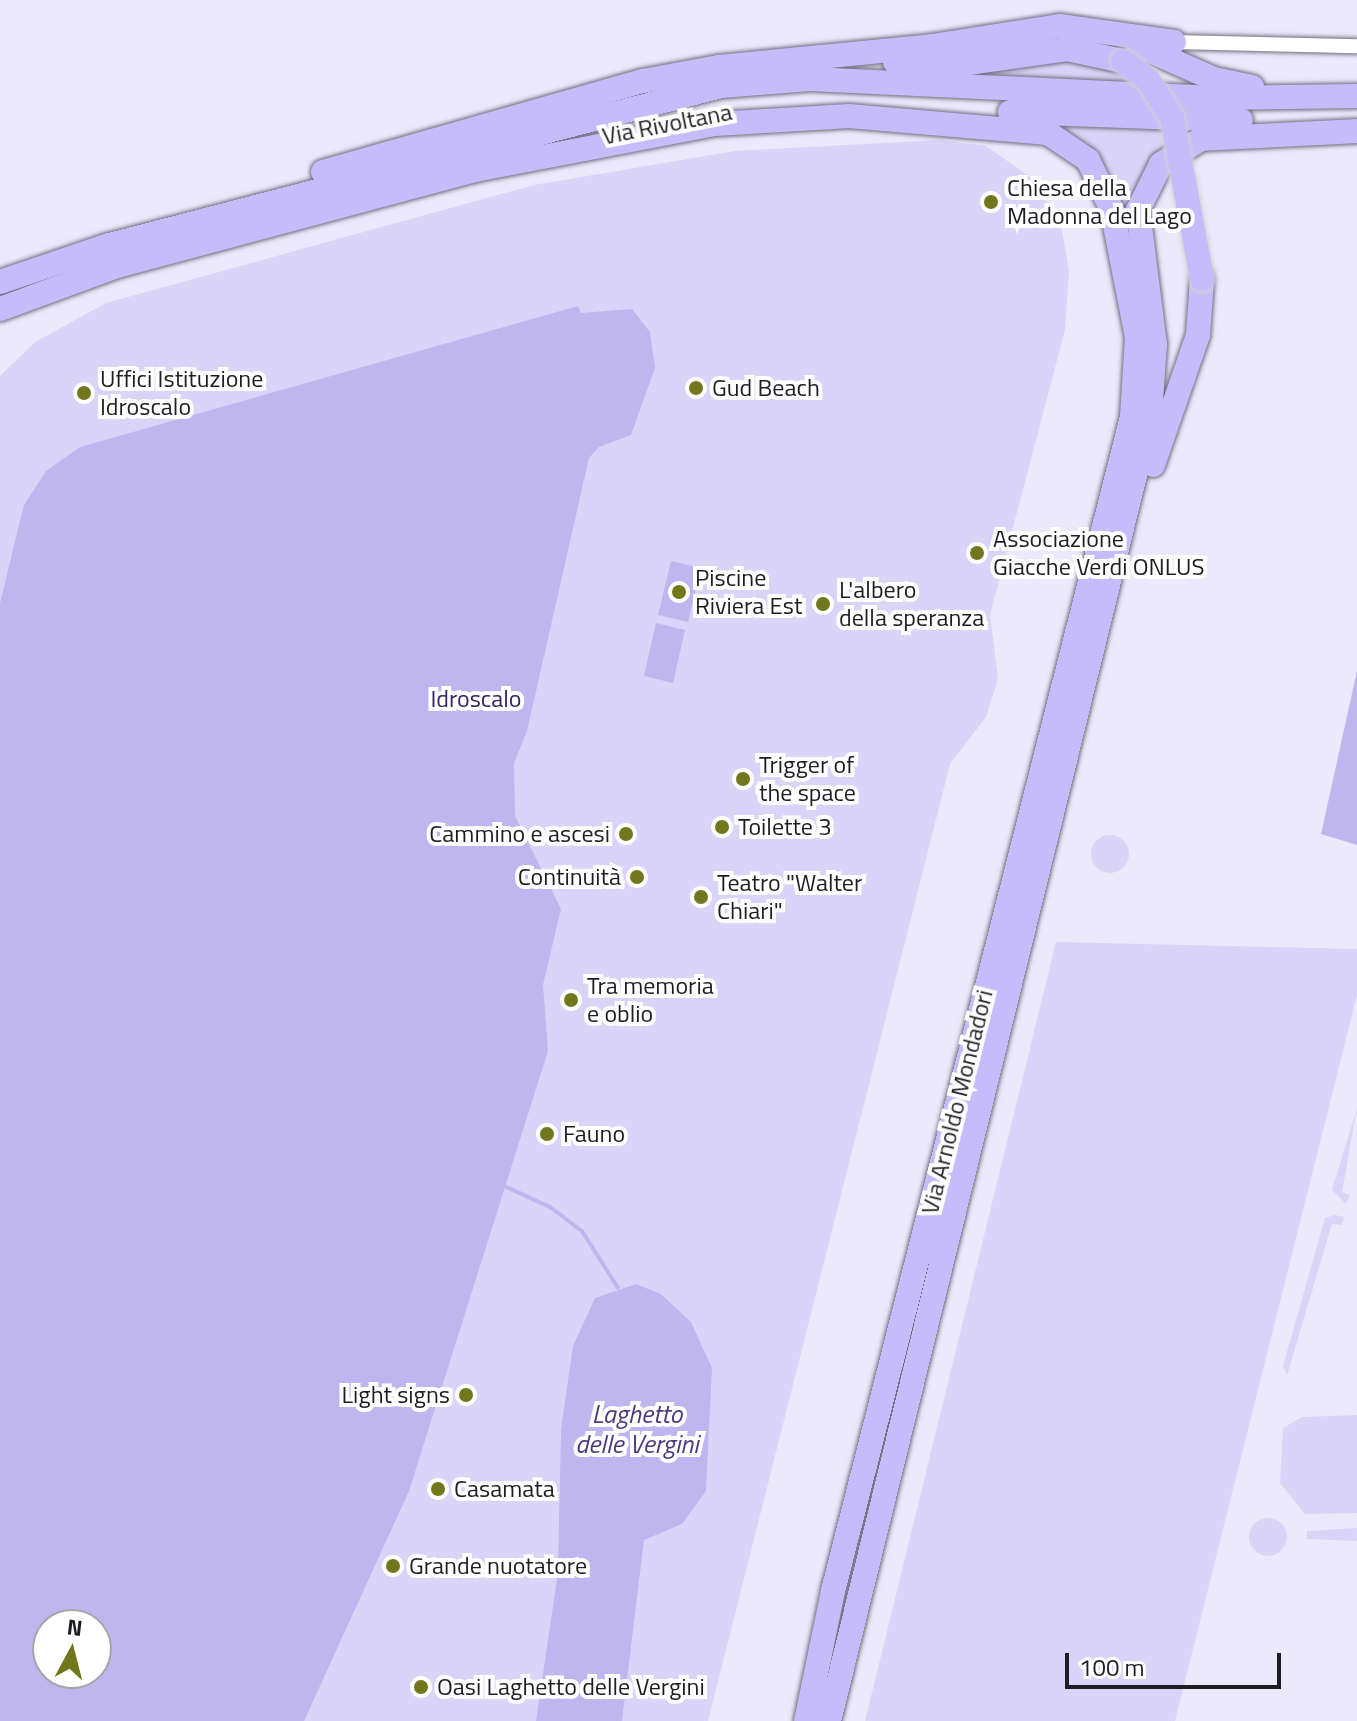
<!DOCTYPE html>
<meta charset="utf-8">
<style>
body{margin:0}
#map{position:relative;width:1357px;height:1721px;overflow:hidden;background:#ebe9fb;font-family:"Titillium Web",sans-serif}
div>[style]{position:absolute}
.green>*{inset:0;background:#dad5f8}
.round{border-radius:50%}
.water>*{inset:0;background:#bfb6ef}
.stream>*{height:4px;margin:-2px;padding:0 2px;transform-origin:2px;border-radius:2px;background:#bfb6ef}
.roads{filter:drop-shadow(0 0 2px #72707f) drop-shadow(0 0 2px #72707f)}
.minor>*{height:14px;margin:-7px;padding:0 7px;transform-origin:7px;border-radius:7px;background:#fff}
.trunk>*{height:24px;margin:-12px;padding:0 12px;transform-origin:12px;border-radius:12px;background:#c7bcfb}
.bridges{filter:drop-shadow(0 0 2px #d2d2d3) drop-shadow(0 0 2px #d2d2d3)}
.trunk-bridge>*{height:24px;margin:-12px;padding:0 12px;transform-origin:12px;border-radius:12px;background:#c7bcfb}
.dots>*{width:22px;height:22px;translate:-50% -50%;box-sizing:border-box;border:4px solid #fff;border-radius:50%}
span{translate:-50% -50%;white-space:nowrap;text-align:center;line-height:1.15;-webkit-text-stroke:8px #fff;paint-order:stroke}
.street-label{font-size:24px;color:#1d1d23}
.poi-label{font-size:24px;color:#1d1d23}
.left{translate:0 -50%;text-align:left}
.right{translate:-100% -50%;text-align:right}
.park-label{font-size:24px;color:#352264}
.water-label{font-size:26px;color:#4c3b7f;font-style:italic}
.north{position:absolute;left:32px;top:1609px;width:80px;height:80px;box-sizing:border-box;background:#fff;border:2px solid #a5a5a7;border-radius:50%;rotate:7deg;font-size:22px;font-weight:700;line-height:32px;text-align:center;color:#1d1d23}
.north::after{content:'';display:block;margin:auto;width:28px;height:36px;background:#72761d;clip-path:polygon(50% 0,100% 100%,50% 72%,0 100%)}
.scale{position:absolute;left:1065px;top:1653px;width:216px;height:36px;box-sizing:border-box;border:4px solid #1d1d23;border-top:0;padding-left:10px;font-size:24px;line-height:28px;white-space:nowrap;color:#1d1d23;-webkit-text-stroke:6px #fff;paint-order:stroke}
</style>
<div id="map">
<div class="green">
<div style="clip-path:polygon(1039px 59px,1106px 64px,1135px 83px,953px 72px)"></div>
<div style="clip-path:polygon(1055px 124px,1161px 127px,1168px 151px,1133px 254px,1109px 172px,1086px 143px)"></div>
<div style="clip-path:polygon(evenodd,940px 140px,986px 146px,1033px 179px,1061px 225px,1069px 271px,1065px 330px,990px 615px,998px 679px,986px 717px,950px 764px,708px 1721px,0 1721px,0 376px,35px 342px,106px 303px,534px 185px,735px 151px,940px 140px,48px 1625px,96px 1625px,96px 1673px,48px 1673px,48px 1625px)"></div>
<div class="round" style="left:1091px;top:835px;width:38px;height:38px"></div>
<div style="clip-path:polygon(1056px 942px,1357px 949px,1357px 995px,1175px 1721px,865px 1721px)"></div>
<div style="clip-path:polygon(1357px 1108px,1342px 1192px,1350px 1195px,1346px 1204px,1332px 1190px)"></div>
<div style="clip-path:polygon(1335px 1215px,1344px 1217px,1342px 1225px,1332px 1224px,1287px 1375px,1283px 1366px,1325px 1218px)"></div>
<div style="clip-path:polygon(1357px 1415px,1357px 1513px,1305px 1514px,1280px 1483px,1283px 1428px,1302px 1417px)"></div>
<div class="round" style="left:1249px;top:1518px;width:38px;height:38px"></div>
<div style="clip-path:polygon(1357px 1528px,1357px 1541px,1307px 1539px,1307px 1531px)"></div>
</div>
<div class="water">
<div style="clip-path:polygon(evenodd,578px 306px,581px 313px,632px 309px,650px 332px,655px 368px,631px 435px,599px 447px,589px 458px,527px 731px,514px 763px,515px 816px,561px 909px,543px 985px,548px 1051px,409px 1491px,304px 1721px,0 1721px,0 603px,24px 505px,46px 471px,80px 447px,578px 306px,48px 1625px,96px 1625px,96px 1673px,48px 1673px,48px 1625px)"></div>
<div style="clip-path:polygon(671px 561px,701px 568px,688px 622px,658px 615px)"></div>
<div style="clip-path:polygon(656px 623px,685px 630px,673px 683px,644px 676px)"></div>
<div style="clip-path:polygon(1357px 671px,1357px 845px,1321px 834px)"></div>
<div style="clip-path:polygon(636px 1284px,661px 1294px,691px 1322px,712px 1368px,706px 1491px,682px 1524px,644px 1540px,622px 1721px,536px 1721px,558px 1572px,561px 1429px,573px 1346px,595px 1298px)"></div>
</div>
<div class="stream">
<div style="left:502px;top:1185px;width:53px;rotate:24.6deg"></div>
<div style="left:550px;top:1207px;width:40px;rotate:37deg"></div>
<div style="left:582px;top:1231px;width:67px;rotate:57.7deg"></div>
</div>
<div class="roads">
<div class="minor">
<div style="left:1174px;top:42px;width:183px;rotate:1.3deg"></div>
</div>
<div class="trunk">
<div style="left:1137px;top:45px;width:84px;rotate:23.8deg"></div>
<div style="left:1214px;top:79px;width:39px;rotate:12deg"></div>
<div style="left:895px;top:62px;width:73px;rotate:0.8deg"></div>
<div style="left:968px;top:63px;width:100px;rotate:-8deg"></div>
<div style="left:1067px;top:49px;width:57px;rotate:12.1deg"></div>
<div style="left:1010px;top:112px;width:231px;rotate:2deg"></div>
<div style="left:475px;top:170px;width:244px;rotate:-10.9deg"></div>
<div style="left:715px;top:124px;width:134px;rotate:-3.4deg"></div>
<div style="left:849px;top:116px;width:200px;rotate:4.9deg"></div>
<div style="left:1048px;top:133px;width:48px;rotate:34deg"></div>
<div style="left:1088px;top:160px;width:55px;rotate:64.4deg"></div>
<div style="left:1112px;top:210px;width:129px;rotate:78.9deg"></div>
<div style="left:1137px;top:337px;width:80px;rotate:93.6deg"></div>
<div style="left:1132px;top:417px;width:1211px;rotate:104.29deg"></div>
<div style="left:833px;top:1591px;width:133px;rotate:101.7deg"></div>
<div style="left:323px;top:172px;width:333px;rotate:-15.9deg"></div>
<div style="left:643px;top:81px;width:77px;rotate:-10.4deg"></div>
<div style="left:719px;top:67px;width:214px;rotate:-5.6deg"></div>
<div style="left:932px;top:46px;width:129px;rotate:-8.9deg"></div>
<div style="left:1059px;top:26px;width:116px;rotate:7.9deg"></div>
<div style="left:0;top:282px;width:112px;rotate:-18.8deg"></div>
<div style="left:106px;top:246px;width:635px;rotate:-14.58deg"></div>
<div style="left:721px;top:86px;width:89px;rotate:-4.5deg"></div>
<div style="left:810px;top:79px;width:400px;rotate:2.7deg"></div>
<div style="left:1210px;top:98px;width:147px;rotate:-0.8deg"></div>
<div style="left:0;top:309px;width:125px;rotate:-20.2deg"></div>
<div style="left:117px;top:266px;width:385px;rotate:-15deg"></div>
<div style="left:1153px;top:465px;width:138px;rotate:-70.9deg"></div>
<div style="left:1198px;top:335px;width:56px;rotate:-85.9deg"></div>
<div style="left:829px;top:1721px;width:1346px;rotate:-76.2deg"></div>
<div style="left:1150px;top:414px;width:69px;rotate:-85.9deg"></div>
<div style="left:1155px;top:345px;width:136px;rotate:-97.2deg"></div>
<div style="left:1138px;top:210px;width:51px;rotate:-63.4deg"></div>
<div style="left:1161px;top:164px;width:47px;rotate:-32deg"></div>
<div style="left:1201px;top:139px;width:156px;rotate:-2.9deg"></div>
</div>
</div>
<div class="bridges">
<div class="trunk-bridge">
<div style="left:1123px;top:61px;width:31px;rotate:37deg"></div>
<div style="left:1148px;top:80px;width:45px;rotate:57.7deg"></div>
<div style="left:1172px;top:118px;width:164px;rotate:79.4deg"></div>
</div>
</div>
<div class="dots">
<div style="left:991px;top:202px;background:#72761d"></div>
<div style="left:696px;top:388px;background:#72761d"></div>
<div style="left:84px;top:393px;background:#72761d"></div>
<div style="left:977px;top:553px;background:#72761d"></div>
<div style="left:679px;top:592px;background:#72761d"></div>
<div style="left:823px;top:604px;background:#72761d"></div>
<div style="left:743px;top:779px;background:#72761d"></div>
<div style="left:722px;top:827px;background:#72761d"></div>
<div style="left:626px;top:834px;background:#72761d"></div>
<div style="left:637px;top:877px;background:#72761d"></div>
<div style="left:701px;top:897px;background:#72761d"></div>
<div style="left:571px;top:1000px;background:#72761d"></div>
<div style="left:547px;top:1134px;background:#72761d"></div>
<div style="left:466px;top:1395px;background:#72761d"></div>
<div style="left:438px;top:1489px;background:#72761d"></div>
<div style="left:393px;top:1566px;background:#72761d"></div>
<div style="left:421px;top:1687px;background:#72761d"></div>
</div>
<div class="street-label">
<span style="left:667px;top:124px;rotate:-11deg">Via Rivoltana</span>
<span style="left:957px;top:1102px;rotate:-76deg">Via Arnoldo Mondadori</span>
</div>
<div class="poi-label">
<span class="left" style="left:1007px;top:202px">Chiesa della<br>Madonna del Lago</span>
<span class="left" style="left:100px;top:393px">Uffici Istituzione<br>Idroscalo</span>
<span class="left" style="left:712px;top:388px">Gud Beach</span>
<span class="left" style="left:993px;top:553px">Associazione<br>Giacche Verdi ONLUS</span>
<span class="left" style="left:695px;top:592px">Piscine<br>Riviera Est</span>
<span class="left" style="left:839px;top:604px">L'albero<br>della speranza</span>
<span class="left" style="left:759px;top:779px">Trigger of<br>the space</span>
<span class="left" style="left:738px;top:827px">Toilette 3</span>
<span class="right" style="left:610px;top:834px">Cammino e ascesi</span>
<span class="right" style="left:621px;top:877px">Continuità</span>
<span class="left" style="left:717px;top:897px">Teatro "Walter<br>Chiari"</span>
<span class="left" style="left:587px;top:1000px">Tra memoria<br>e oblio</span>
<span class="left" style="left:563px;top:1134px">Fauno</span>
<span class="right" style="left:450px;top:1395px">Light signs</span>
<span class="left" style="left:454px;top:1489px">Casamata</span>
<span class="left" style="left:409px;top:1566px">Grande nuotatore</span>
<span class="left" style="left:437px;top:1687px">Oasi Laghetto delle Vergini</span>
</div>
<div class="park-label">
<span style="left:476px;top:699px">Idroscalo</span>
</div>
<div class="water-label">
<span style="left:637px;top:1429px">Laghetto<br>delle Vergini</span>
</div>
<div class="north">N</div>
<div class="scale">100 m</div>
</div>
